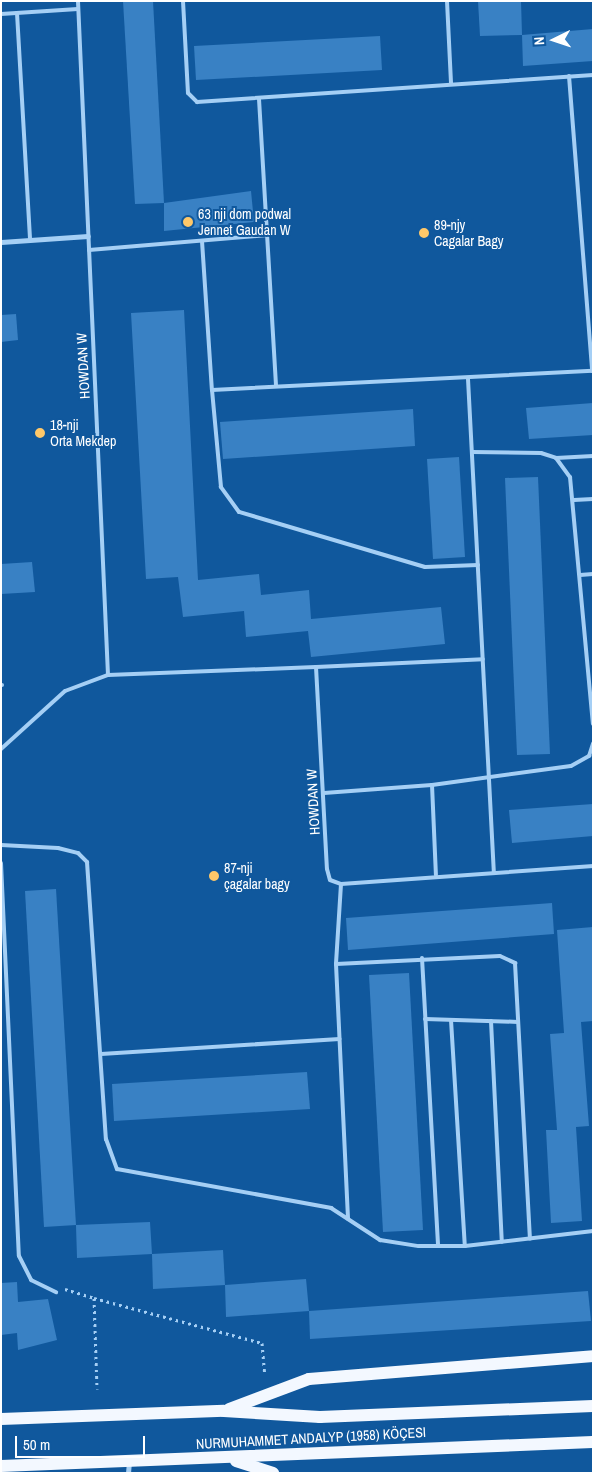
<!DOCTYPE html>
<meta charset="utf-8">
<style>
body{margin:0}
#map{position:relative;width:594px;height:1474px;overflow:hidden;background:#10589d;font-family:"Archivo Narrow",sans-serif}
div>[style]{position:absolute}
.building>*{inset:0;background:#3981c4}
.path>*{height:3px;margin-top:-1.5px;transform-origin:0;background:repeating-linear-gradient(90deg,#a5cff5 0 2.5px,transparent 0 6.5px)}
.service>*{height:4px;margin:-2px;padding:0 2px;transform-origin:2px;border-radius:2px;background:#a5cff5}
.minor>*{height:5px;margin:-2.5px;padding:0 2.5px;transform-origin:2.5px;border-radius:2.5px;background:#a5cff5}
.primary>*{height:12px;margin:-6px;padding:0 6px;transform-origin:6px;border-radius:6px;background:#f3f8ff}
.dots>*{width:14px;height:14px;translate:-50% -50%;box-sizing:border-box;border:2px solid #10589d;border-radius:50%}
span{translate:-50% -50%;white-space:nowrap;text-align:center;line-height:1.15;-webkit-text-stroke:4px #10589d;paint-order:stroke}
.poi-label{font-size:14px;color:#fff}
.left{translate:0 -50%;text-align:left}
.street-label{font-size:14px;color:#fff}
.frame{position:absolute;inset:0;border:2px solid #fff;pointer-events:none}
.north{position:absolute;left:529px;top:15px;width:50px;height:50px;-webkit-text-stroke:4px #10589d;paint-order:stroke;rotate:266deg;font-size:14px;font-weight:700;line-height:20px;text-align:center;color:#fff}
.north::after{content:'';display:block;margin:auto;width:18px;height:22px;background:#fff;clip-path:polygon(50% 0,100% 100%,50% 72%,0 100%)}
.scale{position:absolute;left:15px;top:1436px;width:130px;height:22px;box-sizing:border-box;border:2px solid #fff;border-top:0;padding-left:6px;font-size:15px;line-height:18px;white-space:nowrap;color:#fff;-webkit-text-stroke:4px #10589d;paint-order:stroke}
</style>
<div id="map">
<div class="building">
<div style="clip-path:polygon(123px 1px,153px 1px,164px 203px,135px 204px)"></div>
<div style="clip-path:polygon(478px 1px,521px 1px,522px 35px,480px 36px)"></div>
<div style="clip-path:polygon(593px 29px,593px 61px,523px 66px,522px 35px)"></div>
<div style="clip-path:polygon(380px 36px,382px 70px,196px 80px,194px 46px)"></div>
<div style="clip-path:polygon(251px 191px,254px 222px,164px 231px,164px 203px)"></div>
<div style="clip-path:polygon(184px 310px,198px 580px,259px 574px,261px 595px,309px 590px,311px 619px,441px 607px,445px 644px,311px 657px,308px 631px,246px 637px,244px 611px,183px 617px,178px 577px,146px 579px,131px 313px)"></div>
<div style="clip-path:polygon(16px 314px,18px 340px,1px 342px,1px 315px)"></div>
<div style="clip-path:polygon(593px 403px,593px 435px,529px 439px,526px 408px)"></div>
<div style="clip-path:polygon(413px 409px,415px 446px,223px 459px,220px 422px)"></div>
<div style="clip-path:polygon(459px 457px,465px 557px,433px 559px,427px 459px)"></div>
<div style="clip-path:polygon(538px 477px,550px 754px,517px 755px,505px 478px)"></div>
<div style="clip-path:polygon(32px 562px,35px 592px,1px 594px,1px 564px)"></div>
<div style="clip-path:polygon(593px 804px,593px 836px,512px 843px,509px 810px)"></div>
<div style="clip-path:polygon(56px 889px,76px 1225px,44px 1227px,25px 891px)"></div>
<div style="clip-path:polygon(552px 903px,554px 934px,348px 950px,346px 918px)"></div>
<div style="clip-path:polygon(593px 927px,593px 1021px,581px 1022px,589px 1126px,576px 1127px,582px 1221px,551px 1223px,546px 1130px,557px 1130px,550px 1034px,564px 1033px,557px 930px)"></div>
<div style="clip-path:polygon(409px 973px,423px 1230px,383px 1232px,369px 975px)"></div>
<div style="clip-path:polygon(307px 1072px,310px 1109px,114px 1121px,112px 1084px)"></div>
<div style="clip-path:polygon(150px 1222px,152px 1254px,77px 1258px,76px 1225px)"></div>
<div style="clip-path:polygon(223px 1250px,225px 1285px,153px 1289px,152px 1254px)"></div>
<div style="clip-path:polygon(306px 1279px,309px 1311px,226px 1317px,225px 1285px)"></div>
<div style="clip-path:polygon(17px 1282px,18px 1302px,48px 1299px,57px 1340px,18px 1350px,17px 1333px,1px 1335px,1px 1283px)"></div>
<div style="clip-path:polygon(588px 1291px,591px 1321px,310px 1339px,309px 1311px)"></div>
</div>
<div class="path">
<div style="left:65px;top:1289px;width:30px;rotate:17deg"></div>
<div style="left:94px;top:1298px;width:91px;rotate:88.1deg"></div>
<div style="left:94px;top:1298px;width:174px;rotate:15deg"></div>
<div style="left:262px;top:1343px;width:32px;rotate:85deg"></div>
</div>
<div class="service">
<div style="left:183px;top:1px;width:92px;rotate:86.9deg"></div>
<div style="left:188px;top:93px;width:13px;rotate:45deg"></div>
<div style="left:197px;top:102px;width:397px;rotate:-3.9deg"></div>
<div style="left:447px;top:1px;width:83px;rotate:87.2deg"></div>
<div style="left:17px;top:13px;width:227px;rotate:86.7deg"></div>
<div style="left:1px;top:14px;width:77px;rotate:-3.7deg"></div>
<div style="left:569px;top:76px;width:296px;rotate:85.5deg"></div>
<div style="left:259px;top:99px;width:287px;rotate:86.6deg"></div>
<div style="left:202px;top:241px;width:149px;rotate:86.2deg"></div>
<div style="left:89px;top:250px;width:179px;rotate:-4.8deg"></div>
<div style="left:468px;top:379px;width:494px;rotate:87deg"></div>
<div style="left:472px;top:452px;width:69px;rotate:0.8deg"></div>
<div style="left:541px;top:453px;width:16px;rotate:18deg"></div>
<div style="left:556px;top:458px;width:24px;rotate:54deg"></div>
<div style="left:570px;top:477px;width:248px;rotate:84.7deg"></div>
<div style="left:556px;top:458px;width:37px;rotate:-3deg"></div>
<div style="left:574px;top:500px;width:19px;rotate:-3deg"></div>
<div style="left:478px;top:565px;width:53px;rotate:177.8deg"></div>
<div style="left:425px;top:567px;width:194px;rotate:-163.5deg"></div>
<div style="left:239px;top:512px;width:31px;rotate:-126deg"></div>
<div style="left:221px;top:487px;width:97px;rotate:-95.3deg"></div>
<div style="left:212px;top:390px;width:381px;rotate:-2.9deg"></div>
<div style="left:580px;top:575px;width:13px;rotate:-4deg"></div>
<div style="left:316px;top:667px;width:167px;rotate:-2.7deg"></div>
<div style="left:108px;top:675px;width:208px;rotate:-2.2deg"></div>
<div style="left:316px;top:667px;width:202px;rotate:86.9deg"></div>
<div style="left:327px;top:869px;width:11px;rotate:75deg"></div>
<div style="left:330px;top:880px;width:12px;rotate:20deg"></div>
<div style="left:341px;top:884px;width:253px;rotate:-4.1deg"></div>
<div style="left:1px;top:685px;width:1px"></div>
<div style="left:1px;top:749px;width:86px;rotate:-42.2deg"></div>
<div style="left:65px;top:691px;width:46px;rotate:-20.4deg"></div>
<div style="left:108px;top:675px;width:675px;rotate:-92.55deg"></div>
<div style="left:432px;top:785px;width:90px;rotate:87.5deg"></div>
<div style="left:324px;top:793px;width:108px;rotate:-4.2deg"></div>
<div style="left:432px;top:785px;width:140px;rotate:-7.8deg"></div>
<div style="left:571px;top:766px;width:21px;rotate:-29deg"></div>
<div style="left:589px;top:756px;width:13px;rotate:-72deg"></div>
<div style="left:1px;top:845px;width:57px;rotate:3deg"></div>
<div style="left:58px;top:848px;width:21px;rotate:14deg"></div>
<div style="left:78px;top:853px;width:13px;rotate:45deg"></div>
<div style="left:87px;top:862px;width:278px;rotate:86.1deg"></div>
<div style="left:106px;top:1139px;width:32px;rotate:70deg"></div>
<div style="left:117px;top:1169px;width:218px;rotate:10.3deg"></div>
<div style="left:331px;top:1208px;width:59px;rotate:33.1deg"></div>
<div style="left:380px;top:1240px;width:39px;rotate:9deg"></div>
<div style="left:419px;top:1246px;width:46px"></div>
<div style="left:465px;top:1246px;width:129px;rotate:-6.7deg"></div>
<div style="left:1px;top:863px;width:393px;rotate:87.4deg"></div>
<div style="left:19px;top:1256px;width:27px;rotate:63deg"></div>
<div style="left:31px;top:1280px;width:28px;rotate:26deg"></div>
<div style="left:341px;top:884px;width:80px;rotate:93.6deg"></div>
<div style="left:336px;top:964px;width:164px;rotate:-2.8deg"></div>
<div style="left:500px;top:956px;width:17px;rotate:25deg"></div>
<div style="left:515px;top:963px;width:276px;rotate:86.9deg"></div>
<div style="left:422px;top:958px;width:288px;rotate:86.8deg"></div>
<div style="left:336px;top:964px;width:255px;rotate:87.3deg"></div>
<div style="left:425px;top:1019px;width:93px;rotate:1.8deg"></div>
<div style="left:451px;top:1020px;width:226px;rotate:86.5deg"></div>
<div style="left:491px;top:1021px;width:221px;rotate:87.2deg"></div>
<div style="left:101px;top:1054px;width:239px;rotate:-3.6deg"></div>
</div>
<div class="minor">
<div style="left:1px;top:242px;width:87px;rotate:-3.9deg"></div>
<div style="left:128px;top:1473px;width:11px;rotate:-85deg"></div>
</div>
<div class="primary">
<div style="left:229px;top:1409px;width:85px;rotate:-20.6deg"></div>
<div style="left:309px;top:1379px;width:285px;rotate:-4.6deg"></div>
<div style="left:1px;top:1419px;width:223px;rotate:-2.1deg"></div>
<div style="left:224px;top:1411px;width:96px;rotate:3.6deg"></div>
<div style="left:320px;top:1417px;width:273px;rotate:-2.3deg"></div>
<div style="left:236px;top:1461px;width:39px;rotate:18deg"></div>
<div style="left:1px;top:1466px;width:592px;rotate:-2.32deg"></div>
</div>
<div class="dots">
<div style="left:188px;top:222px;background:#ffc869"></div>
<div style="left:424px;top:233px;background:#ffc869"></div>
<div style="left:40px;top:433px;background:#ffc869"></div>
<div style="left:214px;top:876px;background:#ffc869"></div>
</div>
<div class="poi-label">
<span class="left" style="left:198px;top:222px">63 nji dom podwal<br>Jennet Gaudan W</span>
<span class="left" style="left:434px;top:233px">89-njy<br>Cagalar Bagy</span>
<span class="left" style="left:50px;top:433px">18-nji<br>Orta Mekdep</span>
<span class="left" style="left:224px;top:876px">87-nji<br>çagalar bagy</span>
</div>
<div class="street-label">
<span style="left:83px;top:366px;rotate:-93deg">HOWDAN W</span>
<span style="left:313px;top:802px;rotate:-93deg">HOWDAN W</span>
<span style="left:311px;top:1438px;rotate:-3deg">NURMUHAMMET ANDALYP (1958) KÖÇESI</span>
</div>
<div class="frame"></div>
<div class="north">N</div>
<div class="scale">50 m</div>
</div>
